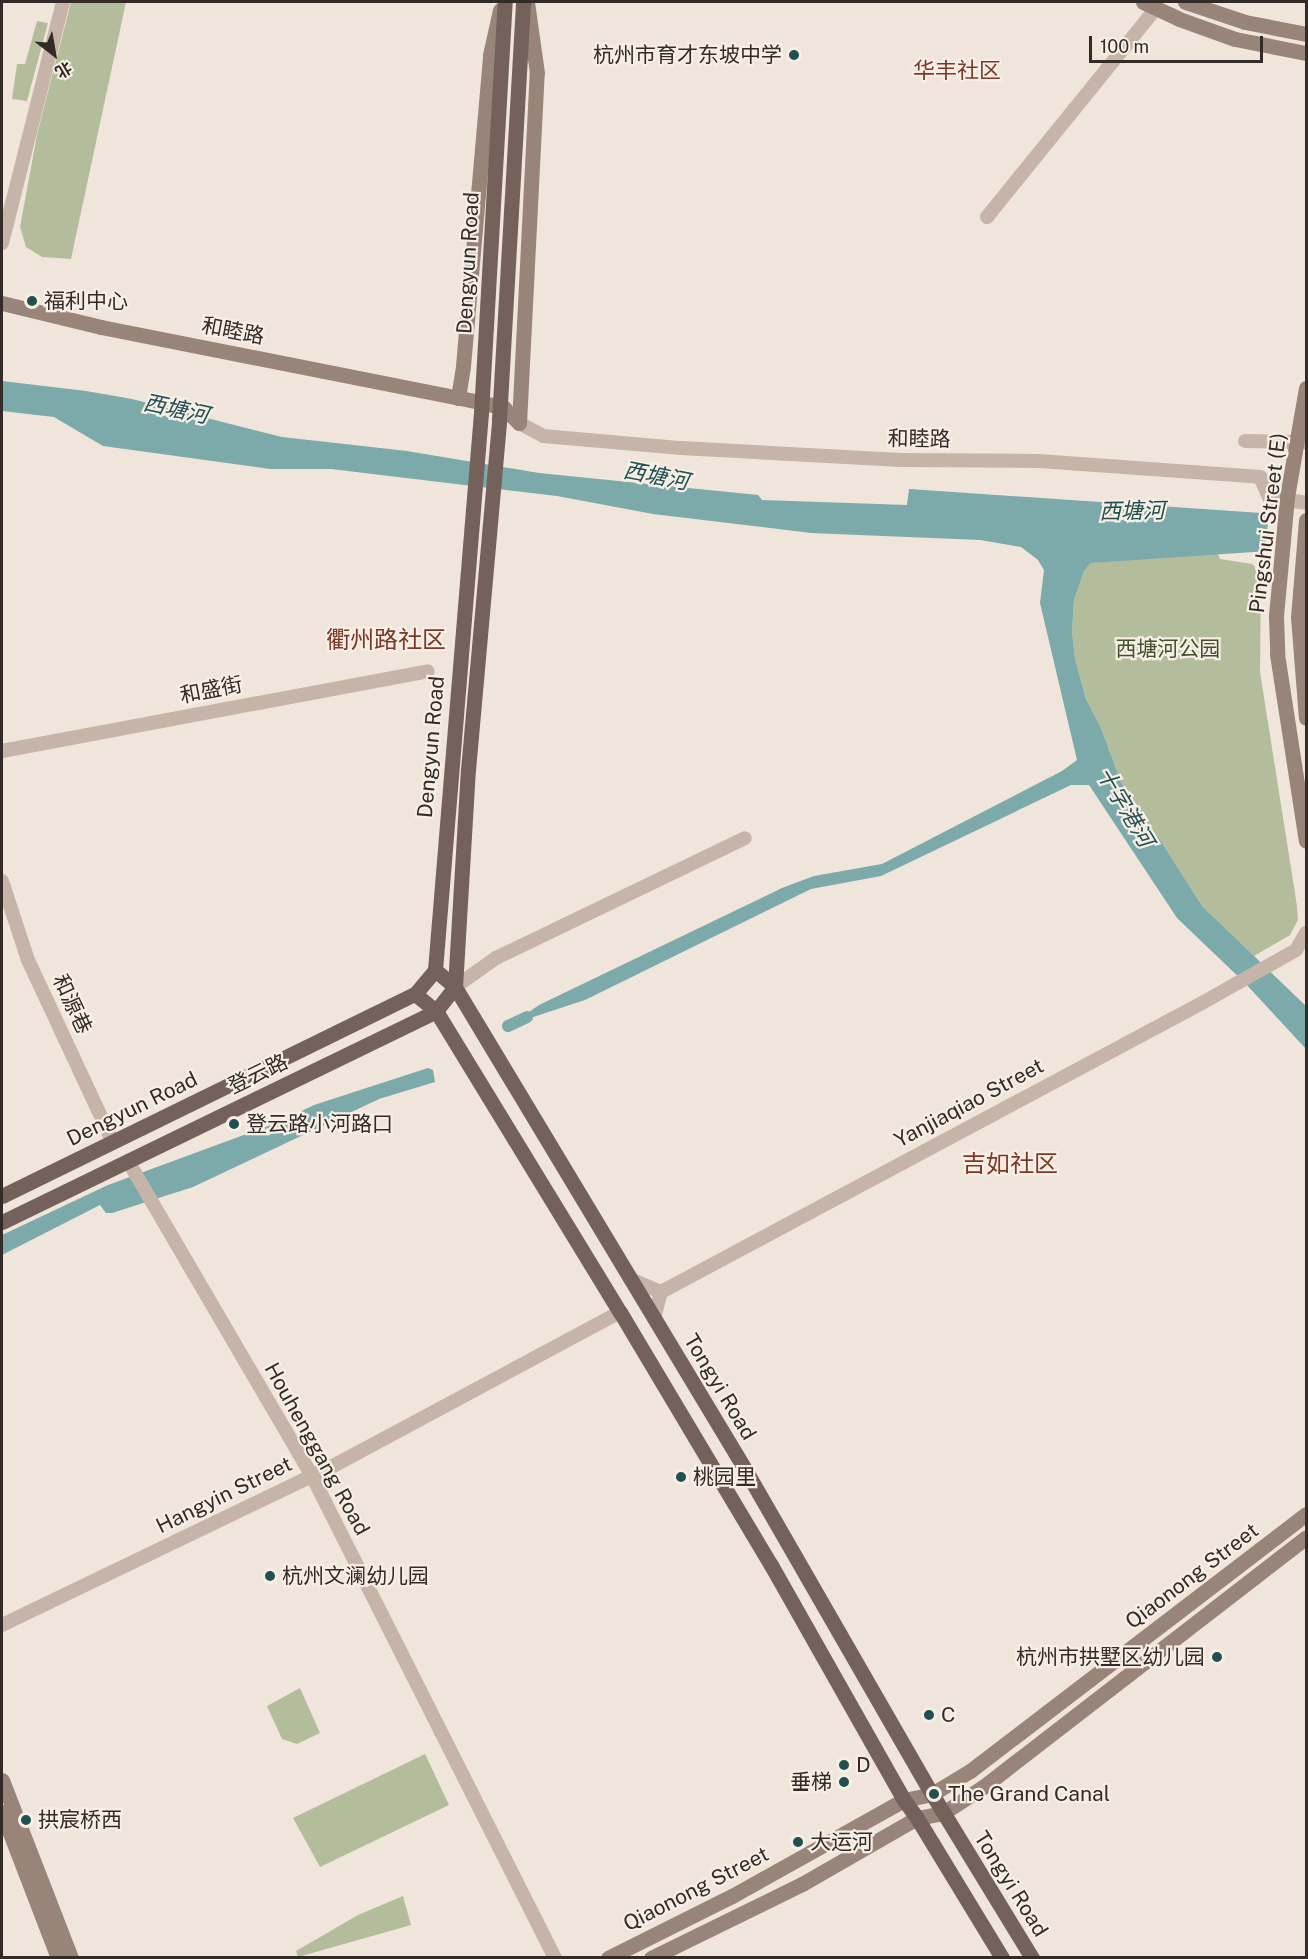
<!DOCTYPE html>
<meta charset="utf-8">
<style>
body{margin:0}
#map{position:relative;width:1308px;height:1959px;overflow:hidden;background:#efe5db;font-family:"Public Sans","Noto Sans SC",sans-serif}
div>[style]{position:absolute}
.green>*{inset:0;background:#b3bd9c}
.water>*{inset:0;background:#7ca9aa}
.pier>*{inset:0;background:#efe5db}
.canal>*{height:12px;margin:-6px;padding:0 6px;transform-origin:6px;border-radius:6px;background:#7ca9aa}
.street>*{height:14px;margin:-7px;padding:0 7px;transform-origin:7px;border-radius:7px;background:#c6b4a8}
.secondary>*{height:15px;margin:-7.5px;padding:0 7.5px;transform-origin:7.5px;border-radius:7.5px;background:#998479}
.primary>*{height:15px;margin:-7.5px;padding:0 7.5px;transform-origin:7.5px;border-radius:7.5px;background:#74625a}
.dots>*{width:16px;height:16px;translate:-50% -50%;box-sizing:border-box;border:3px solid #f7efe6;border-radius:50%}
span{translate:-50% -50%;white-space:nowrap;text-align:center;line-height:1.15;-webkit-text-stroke:4.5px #f7efe6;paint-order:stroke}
.poi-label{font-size:21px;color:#332b27}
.right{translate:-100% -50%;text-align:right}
.left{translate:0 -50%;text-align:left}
.street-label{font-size:21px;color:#332b27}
.park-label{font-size:21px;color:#444f2d}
.neighbourhood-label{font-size:22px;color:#7b3827}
.water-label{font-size:22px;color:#215051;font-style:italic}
.quarter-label{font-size:24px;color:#7b3827}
.frame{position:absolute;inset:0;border:3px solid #332b27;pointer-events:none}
.north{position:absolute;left:24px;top:24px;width:60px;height:60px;-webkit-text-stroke:4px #f7efe6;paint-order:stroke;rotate:149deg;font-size:16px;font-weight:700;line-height:24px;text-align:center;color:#332b27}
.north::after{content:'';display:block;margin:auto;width:21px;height:27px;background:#332b27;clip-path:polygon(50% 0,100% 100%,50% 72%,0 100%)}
.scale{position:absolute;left:1089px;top:36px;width:174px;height:27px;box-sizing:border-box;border:3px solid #332b27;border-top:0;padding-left:8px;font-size:18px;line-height:21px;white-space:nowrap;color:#332b27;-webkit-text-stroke:4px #f7efe6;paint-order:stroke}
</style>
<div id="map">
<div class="green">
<div style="clip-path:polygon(71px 2px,126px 2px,71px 259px,42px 257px,26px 247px,20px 227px,37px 135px)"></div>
<div style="clip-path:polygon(37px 21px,48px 23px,27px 101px,12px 99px,17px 64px,25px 64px)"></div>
<div style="clip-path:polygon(1217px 552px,1220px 559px,1252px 564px,1261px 572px,1260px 672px,1297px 906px,1298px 920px,1290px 935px,1254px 956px,1202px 906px,1159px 838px,1146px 827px,1121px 782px,1101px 728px,1086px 699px,1075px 659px,1072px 631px,1074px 600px,1084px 571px,1091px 563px)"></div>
<div style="clip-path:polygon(300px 1688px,320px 1733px,297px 1744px,282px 1739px,267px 1706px)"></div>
<div style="clip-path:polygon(425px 1754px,449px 1805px,320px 1867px,293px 1818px)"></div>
<div style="clip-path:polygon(403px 1896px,411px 1925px,298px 1957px,296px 1951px,358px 1915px)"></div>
</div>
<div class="water">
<div style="clip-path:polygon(2px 381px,86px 391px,132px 399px,282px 437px,407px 451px,539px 473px,758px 495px,762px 500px,907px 505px,909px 489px,1306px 516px,1299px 549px,1091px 563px,1084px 571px,1074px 600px,1072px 631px,1075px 659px,1086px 699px,1101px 728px,1121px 782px,1146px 827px,1159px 838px,1202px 906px,1306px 1006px,1306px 1049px,1245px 983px,1177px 918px,1089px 785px,1071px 785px,881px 876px,811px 889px,585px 1000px,512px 1024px,539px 1005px,782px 888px,814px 876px,882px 864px,1062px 771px,1077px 760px,1040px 603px,1044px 570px,1038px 560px,1021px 547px,980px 540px,811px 533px,653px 514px,557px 496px,331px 469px,270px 469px,103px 446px,54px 417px,2px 411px)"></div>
<div style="clip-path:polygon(428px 1068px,433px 1070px,435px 1082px,379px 1099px,193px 1187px,112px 1213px,106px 1213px,100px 1205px,2px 1255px,2px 1235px,108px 1185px,279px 1122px,314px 1105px)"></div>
</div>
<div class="pier">
<div style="clip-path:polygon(1269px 511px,1306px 513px,1298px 552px,1265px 553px)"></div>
</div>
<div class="canal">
<div style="left:508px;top:1026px;width:21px;rotate:-25deg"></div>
</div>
<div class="street">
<div style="left:987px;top:217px;width:269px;rotate:-51deg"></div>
<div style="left:2px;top:243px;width:249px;rotate:-75.8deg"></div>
<div style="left:519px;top:423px;width:27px;rotate:28deg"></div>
<div style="left:543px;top:436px;width:139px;rotate:5deg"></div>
<div style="left:681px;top:448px;width:220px;rotate:3.1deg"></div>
<div style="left:901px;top:460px;width:138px;rotate:0.4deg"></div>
<div style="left:1039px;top:461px;width:222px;rotate:4.1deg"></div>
<div style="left:1260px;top:477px;width:22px;rotate:66deg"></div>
<div style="left:1269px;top:497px;width:37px;rotate:9deg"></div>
<div style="left:1245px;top:441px;width:61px;rotate:0.9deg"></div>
<div style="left:2px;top:751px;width:433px;rotate:-10.6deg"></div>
<div style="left:2px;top:881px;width:83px;rotate:71.8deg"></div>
<div style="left:28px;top:960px;width:201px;rotate:65deg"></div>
<div style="left:455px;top:987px;width:50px;rotate:-35.3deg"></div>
<div style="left:496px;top:958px;width:276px;rotate:-25.7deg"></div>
<div style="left:128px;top:1161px;width:365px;rotate:59.7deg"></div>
<div style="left:312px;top:1476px;width:540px;rotate:63.25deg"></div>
<div style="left:630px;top:1279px;width:34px;rotate:23deg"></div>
<div style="left:654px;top:1318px;width:27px;rotate:-75deg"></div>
<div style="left:661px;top:1292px;width:613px;rotate:-28.11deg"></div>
<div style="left:1202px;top:1003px;width:108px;rotate:-29.4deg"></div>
<div style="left:1296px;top:950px;width:20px;rotate:-60deg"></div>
<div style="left:2px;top:1625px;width:367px;rotate:-25.7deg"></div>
<div style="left:333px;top:1466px;width:326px;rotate:-28.2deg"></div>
</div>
<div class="secondary">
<div style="left:1143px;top:2px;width:40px;rotate:25deg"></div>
<div style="left:1179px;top:19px;width:59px;rotate:19.7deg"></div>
<div style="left:1235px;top:39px;width:72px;rotate:11.2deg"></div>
<div style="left:1185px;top:2px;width:63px;rotate:18.4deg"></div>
<div style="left:1245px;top:22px;width:62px;rotate:11.1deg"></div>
<div style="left:2px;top:303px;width:102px;rotate:13.6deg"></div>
<div style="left:101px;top:327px;width:390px;rotate:11.2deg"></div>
<div style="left:484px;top:403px;width:21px;rotate:14deg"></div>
<div style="left:504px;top:408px;width:21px;rotate:45deg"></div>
<div style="left:1306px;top:388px;width:111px;rotate:99.9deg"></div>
<div style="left:1287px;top:497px;width:120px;rotate:95.3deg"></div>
<div style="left:1276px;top:616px;width:38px;rotate:88deg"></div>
<div style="left:1277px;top:654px;width:189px;rotate:81.2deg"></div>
<div style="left:458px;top:398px;width:32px;rotate:-81deg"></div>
<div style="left:463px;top:366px;width:312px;rotate:-85deg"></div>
<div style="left:490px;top:55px;width:46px;rotate:-77.5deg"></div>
<div style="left:519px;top:423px;width:350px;rotate:-87.1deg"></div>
<div style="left:537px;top:73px;width:72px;rotate:-98deg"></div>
<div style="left:1306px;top:520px;width:97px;rotate:94.7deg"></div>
<div style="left:1298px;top:617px;width:101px;rotate:85.5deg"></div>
<div style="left:2px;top:1780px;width:191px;rotate:68.8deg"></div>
<div style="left:2px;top:1812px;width:156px;rotate:69deg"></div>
<div style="left:608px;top:1958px;width:139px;rotate:-26.6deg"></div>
<div style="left:732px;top:1896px;width:197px;rotate:-29.2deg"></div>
<div style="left:904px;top:1800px;width:29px;rotate:-12deg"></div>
<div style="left:932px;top:1794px;width:44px;rotate:-31.2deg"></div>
<div style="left:970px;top:1771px;width:423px;rotate:-37.4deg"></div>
<div style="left:651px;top:1958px;width:168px;rotate:-26.1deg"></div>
<div style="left:802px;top:1884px;width:133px;rotate:-29.9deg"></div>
<div style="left:917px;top:1818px;width:26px;rotate:-11deg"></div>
<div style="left:943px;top:1813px;width:48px;rotate:-33deg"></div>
<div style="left:983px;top:1787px;width:408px;rotate:-37.7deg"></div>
</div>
<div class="primary">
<div style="left:435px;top:970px;width:26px;rotate:40deg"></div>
<div style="left:455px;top:987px;width:565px;rotate:58.98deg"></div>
<div style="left:746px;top:1471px;width:373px;rotate:60.1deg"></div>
<div style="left:932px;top:1794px;width:192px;rotate:58.6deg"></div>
<div style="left:415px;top:994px;width:27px;rotate:39deg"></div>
<div style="left:436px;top:1011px;width:353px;rotate:58.6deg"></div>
<div style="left:620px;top:1312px;width:295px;rotate:59.2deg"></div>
<div style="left:771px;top:1565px;width:270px;rotate:60.5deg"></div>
<div style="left:904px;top:1800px;width:22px;rotate:54deg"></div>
<div style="left:917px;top:1818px;width:164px;rotate:58.7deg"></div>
<div style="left:2px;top:1196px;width:460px;rotate:-26.1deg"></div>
<div style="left:415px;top:994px;width:31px;rotate:-50deg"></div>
<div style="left:435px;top:970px;width:559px;rotate:-85.28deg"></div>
<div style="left:481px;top:413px;width:412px;rotate:-86.7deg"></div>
<div style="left:2px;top:1222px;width:483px;rotate:-25.9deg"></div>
<div style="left:436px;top:1011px;width:31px;rotate:-52deg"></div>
<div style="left:455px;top:987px;width:217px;rotate:-86.6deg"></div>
<div style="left:468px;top:770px;width:351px;rotate:-84.9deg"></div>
<div style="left:499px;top:420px;width:419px;rotate:-86.7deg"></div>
</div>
<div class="dots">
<div style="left:794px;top:55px;background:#215051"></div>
<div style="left:32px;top:301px;background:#215051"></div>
<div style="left:234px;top:1124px;background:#215051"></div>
<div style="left:681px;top:1477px;background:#215051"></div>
<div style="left:270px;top:1576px;background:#215051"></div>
<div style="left:1217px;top:1657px;background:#215051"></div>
<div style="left:929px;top:1715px;background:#215051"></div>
<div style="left:844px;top:1765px;background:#215051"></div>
<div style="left:844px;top:1782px;background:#215051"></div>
<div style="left:934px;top:1794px;background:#215051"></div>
<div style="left:26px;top:1820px;background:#215051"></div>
<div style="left:798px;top:1842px;background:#215051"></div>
</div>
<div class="poi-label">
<span class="right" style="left:782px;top:55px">杭州市育才东坡中学</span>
<span class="left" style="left:44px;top:301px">福利中心</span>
<span class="left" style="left:246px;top:1124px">登云路小河路口</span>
<span class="left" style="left:693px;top:1477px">桃园里</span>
<span class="left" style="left:282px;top:1576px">杭州文澜幼儿园</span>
<span class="right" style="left:1205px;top:1657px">杭州市拱墅区幼儿园</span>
<span class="left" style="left:941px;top:1715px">C</span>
<span class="left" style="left:856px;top:1765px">D</span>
<span class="right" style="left:832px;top:1782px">垂梯</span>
<span class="left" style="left:948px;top:1794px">The Grand Canal</span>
<span class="left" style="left:38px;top:1820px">拱宸桥西</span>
<span class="left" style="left:810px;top:1842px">大运河</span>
</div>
<div class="street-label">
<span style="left:468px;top:263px;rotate:-87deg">Dengyun Road</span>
<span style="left:233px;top:331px;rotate:11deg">和睦路</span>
<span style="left:919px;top:439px;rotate:1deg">和睦路</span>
<span style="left:1268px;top:523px;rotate:-83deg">Pingshui Street (E)</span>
<span style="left:211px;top:690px;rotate:-11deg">和盛街</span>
<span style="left:431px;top:747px;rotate:-85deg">Dengyun Road</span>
<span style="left:72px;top:1004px;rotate:65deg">和源巷</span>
<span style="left:258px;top:1074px;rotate:-26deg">登云路</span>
<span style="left:969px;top:1103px;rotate:-28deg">Yanjiaqiao Street</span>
<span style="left:132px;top:1109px;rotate:-26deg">Dengyun Road</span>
<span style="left:720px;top:1387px;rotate:59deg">Tongyi Road</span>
<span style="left:317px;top:1449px;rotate:61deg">Houhenggang Road</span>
<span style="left:224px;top:1495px;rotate:-26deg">Hangyin Street</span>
<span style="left:1192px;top:1576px;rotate:-37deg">Qiaonong Street</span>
<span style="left:1011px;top:1884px;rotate:58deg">Tongyi Road</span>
<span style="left:696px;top:1889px;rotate:-27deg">Qiaonong Street</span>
</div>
<div class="park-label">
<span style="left:1168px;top:649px">西塘河公园</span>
</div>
<div class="neighbourhood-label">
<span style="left:957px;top:71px">华丰社区</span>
</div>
<div class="water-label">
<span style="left:176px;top:409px;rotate:12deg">西塘河</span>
<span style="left:656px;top:476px;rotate:11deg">西塘河</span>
<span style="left:1132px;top:511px;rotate:-1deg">西塘河</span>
<span style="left:1125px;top:807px;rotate:59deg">十字港河</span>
</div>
<div class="quarter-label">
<span style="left:386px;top:640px">衢州路社区</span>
<span style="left:1010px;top:1164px">吉如社区</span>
</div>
<div class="frame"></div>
<div class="north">北</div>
<div class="scale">100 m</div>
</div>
